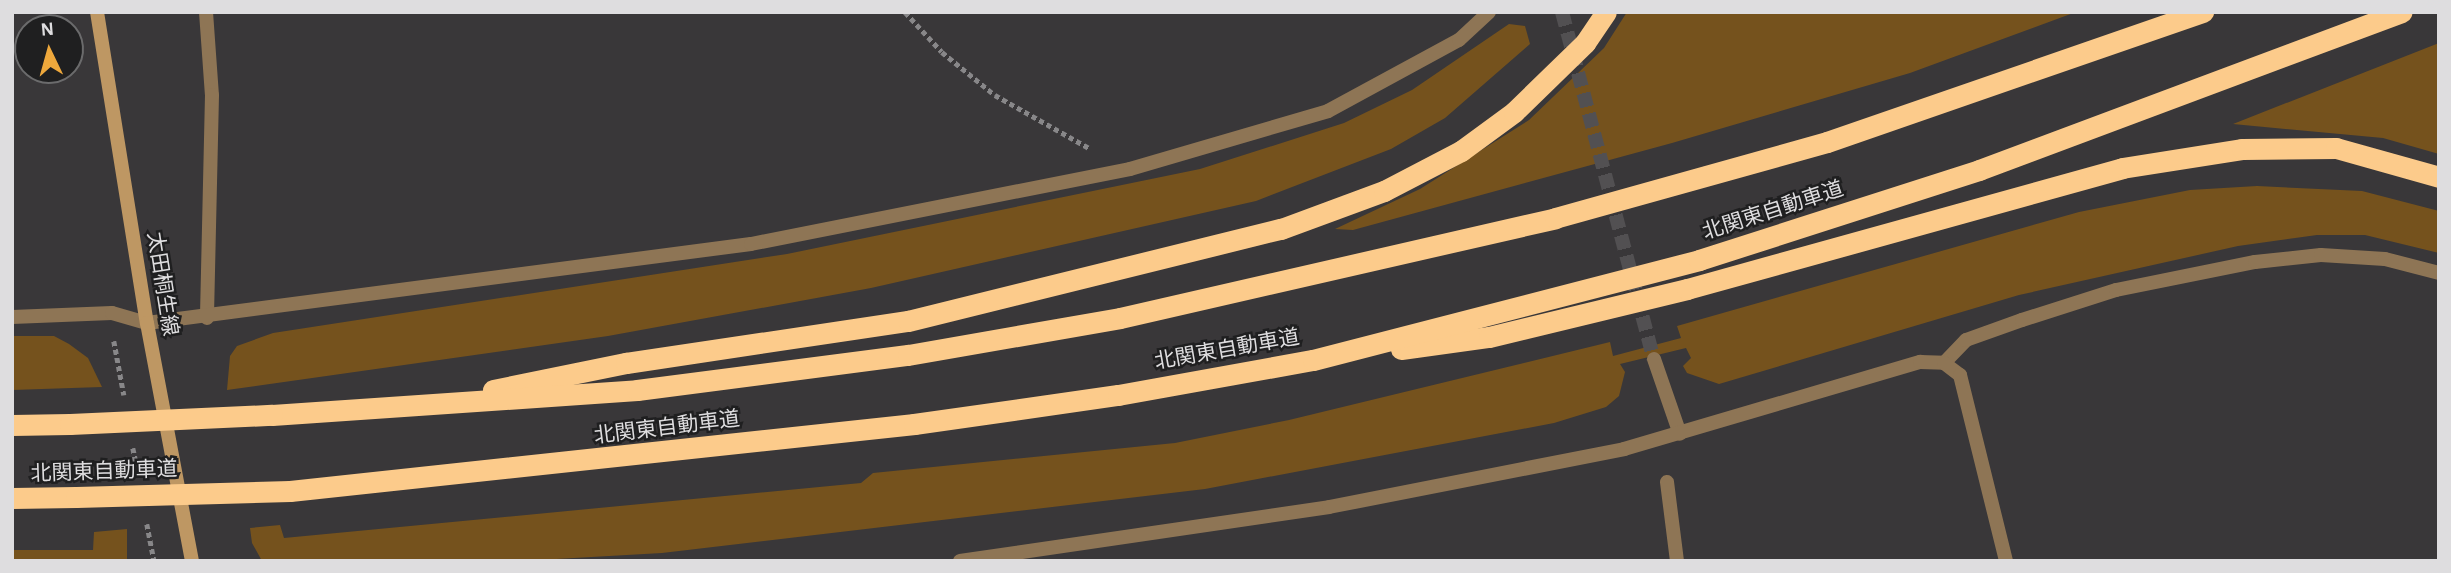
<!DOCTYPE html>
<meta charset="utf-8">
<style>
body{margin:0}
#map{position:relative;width:2451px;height:573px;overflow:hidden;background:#393739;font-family:"Alegreya Sans","Noto Sans JP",sans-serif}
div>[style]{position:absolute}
.green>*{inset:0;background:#75521d}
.tertiary-tunnel>*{height:14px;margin-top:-7px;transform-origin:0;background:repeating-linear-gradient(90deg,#525052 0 14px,transparent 0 21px)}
.path>*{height:4.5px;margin-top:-2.25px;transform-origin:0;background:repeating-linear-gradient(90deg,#888789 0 5px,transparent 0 8.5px)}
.service>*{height:14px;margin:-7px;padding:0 7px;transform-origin:7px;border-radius:7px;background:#8e7555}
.minor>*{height:14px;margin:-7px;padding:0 7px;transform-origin:7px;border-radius:7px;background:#8e7555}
.tertiary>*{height:14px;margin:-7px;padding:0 7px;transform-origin:7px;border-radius:7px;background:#8e7555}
.secondary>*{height:14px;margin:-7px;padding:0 7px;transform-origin:7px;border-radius:7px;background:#be9763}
.motorway>*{height:21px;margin:-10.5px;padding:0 10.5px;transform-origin:10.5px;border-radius:10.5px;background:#fccb8b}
.motorway-bridge>*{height:21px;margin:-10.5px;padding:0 10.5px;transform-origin:10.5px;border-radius:10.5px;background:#fccb8b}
span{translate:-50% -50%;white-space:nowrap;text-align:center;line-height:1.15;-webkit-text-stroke:5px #1f1f20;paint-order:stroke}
.street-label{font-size:21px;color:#dedddf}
.frame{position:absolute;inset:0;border:14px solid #dedddf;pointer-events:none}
.north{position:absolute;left:14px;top:14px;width:70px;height:70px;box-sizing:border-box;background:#1f1f20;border:2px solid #6b6b6c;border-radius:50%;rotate:355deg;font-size:19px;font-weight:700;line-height:28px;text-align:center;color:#dedddf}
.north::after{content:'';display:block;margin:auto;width:24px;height:32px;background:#eea83c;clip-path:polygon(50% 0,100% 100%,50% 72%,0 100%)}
</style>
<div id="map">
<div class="green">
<div style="clip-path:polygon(1627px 12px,2076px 12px,1910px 73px,1672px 143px,1353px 230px,1335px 229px,1420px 189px,1529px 120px,1604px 48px)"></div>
<div style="clip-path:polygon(1509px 24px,1525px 26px,1530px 44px,1445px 118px,1391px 149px,1256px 201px,871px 288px,608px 336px,227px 390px,230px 356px,237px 346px,273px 333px,787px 254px,1200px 169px,1344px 123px,1412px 90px)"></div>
<div style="clip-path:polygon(2439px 43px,2439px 154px,2383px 138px,2233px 124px)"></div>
<div style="clip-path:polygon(2257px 186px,2362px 191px,2439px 211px,2439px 253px,2365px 235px,2317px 235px,2238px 246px,2019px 295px,1719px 384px,1687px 373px,1683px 366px,1691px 358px,1686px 348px,1620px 364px,1625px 372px,1619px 396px,1606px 407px,1554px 423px,1205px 489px,662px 553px,521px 561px,262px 561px,252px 543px,250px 528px,280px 525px,284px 538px,861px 483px,873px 473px,1175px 443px,1289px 420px,1610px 342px,1613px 356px,1681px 338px,1677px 326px,2079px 212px,2190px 190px)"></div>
<div style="clip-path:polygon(12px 336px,54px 336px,69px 344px,88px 358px,102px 387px,12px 390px)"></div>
<div style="clip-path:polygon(127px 529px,127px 561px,12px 561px,12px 550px,93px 550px,94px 532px)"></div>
</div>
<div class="tertiary-tunnel">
<div style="left:1562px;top:12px;width:359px;rotate:75.2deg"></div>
</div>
<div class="path">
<div style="left:905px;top:12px;width:54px;rotate:47.2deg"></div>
<div style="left:942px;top:52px;width:68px;rotate:39.1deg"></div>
<div style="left:995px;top:95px;width:110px;rotate:29.4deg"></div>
<div style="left:114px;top:341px;width:55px;rotate:79.5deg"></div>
<div style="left:133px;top:448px;width:19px;rotate:78deg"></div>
<div style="left:147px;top:524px;width:38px;rotate:79deg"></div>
</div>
<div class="service">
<div style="left:206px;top:12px;width:83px;rotate:85.9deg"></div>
<div style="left:212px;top:95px;width:223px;rotate:91.3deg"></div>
<div style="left:12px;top:317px;width:100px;rotate:-2.3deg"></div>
<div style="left:112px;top:313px;width:36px;rotate:16deg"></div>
<div style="left:1944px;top:363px;width:32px;rotate:-46deg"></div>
<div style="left:1966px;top:340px;width:59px;rotate:-19.7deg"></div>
<div style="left:2022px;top:320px;width:99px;rotate:-17.7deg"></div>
<div style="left:2116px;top:290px;width:142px;rotate:-11.4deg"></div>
<div style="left:2255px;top:262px;width:66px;rotate:-6.1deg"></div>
<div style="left:2321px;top:255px;width:64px;rotate:3.6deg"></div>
<div style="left:2385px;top:259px;width:56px;rotate:14.5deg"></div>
<div style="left:1667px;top:482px;width:80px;rotate:82.8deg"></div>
</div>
<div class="minor">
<div style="left:147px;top:323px;width:609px;rotate:-7.45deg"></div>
<div style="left:751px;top:244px;width:386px;rotate:-11.2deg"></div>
<div style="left:1130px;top:169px;width:206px;rotate:-16.3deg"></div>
<div style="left:1328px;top:111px;width:149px;rotate:-28.5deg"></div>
<div style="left:1459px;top:40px;width:41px;rotate:-43deg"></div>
</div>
<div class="tertiary">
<div style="left:1654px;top:359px;width:79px;rotate:70.9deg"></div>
<div style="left:960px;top:561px;width:373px;rotate:-8.3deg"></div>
<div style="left:1329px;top:507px;width:301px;rotate:-11.1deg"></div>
<div style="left:1624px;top:449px;width:309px;rotate:-16.4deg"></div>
<div style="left:1920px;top:362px;width:24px;rotate:2deg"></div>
<div style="left:1944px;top:363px;width:20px;rotate:37deg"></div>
<div style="left:1960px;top:375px;width:192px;rotate:76.1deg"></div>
</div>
<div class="secondary">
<div style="left:97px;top:12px;width:315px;rotate:80.9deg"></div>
<div style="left:147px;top:323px;width:242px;rotate:79.3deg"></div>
</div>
<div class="motorway">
<div style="left:1401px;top:349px;width:89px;rotate:-7.8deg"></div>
<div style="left:1489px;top:337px;width:204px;rotate:-13.6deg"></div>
<div style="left:1687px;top:289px;width:452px;rotate:-15.5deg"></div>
<div style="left:2122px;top:168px;width:121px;rotate:-9deg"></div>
<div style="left:2242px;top:149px;width:94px;rotate:-0.6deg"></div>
<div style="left:2336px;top:148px;width:107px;rotate:15.7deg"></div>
<div style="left:493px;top:390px;width:136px;rotate:-11.5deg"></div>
<div style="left:626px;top:363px;width:285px;rotate:-8.5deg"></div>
<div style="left:908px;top:321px;width:384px;rotate:-13.9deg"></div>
<div style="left:1281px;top:229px;width:110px;rotate:-20.3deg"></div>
<div style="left:1384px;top:191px;width:87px;rotate:-27.5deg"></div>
<div style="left:1461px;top:151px;width:66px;rotate:-36.3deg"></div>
<div style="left:1514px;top:112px;width:99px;rotate:-44.2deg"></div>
<div style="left:1585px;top:43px;width:37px;rotate:-56deg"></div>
<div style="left:272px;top:415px;width:366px;rotate:-3.9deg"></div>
<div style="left:637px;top:390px;width:273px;rotate:-7.4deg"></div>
<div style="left:908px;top:355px;width:215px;rotate:-9.9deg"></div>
<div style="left:1120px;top:318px;width:446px;rotate:-12.9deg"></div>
<div style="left:1555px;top:218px;width:282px;rotate:-15.6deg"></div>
<div style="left:1827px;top:142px;width:398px;rotate:-19.1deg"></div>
<div style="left:12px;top:425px;width:58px;rotate:-1deg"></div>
<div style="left:290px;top:491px;width:628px;rotate:-6.13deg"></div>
<div style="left:914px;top:424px;width:206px;rotate:-8.1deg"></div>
<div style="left:1118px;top:395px;width:198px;rotate:-10.2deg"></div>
<div style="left:1313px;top:360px;width:399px;rotate:-14.5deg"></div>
<div style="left:1699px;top:260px;width:294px;rotate:-17.8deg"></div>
<div style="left:1979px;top:170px;width:451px;rotate:-20.5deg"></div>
<div style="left:12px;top:498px;width:64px;rotate:-0.9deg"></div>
</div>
<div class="motorway-bridge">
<div style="left:70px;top:424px;width:202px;rotate:-2.6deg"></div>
<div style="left:76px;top:497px;width:214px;rotate:-1.6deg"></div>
</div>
<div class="street-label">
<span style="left:1773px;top:211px;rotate:-18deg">北関東自動車道</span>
<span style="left:162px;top:284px;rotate:81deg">太田桐生線</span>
<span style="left:1227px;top:350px;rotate:-10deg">北関東自動車道</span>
<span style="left:667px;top:428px;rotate:-7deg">北関東自動車道</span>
<span style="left:104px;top:472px;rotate:-2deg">北関東自動車道</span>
</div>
<div class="frame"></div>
<div class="north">N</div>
</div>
